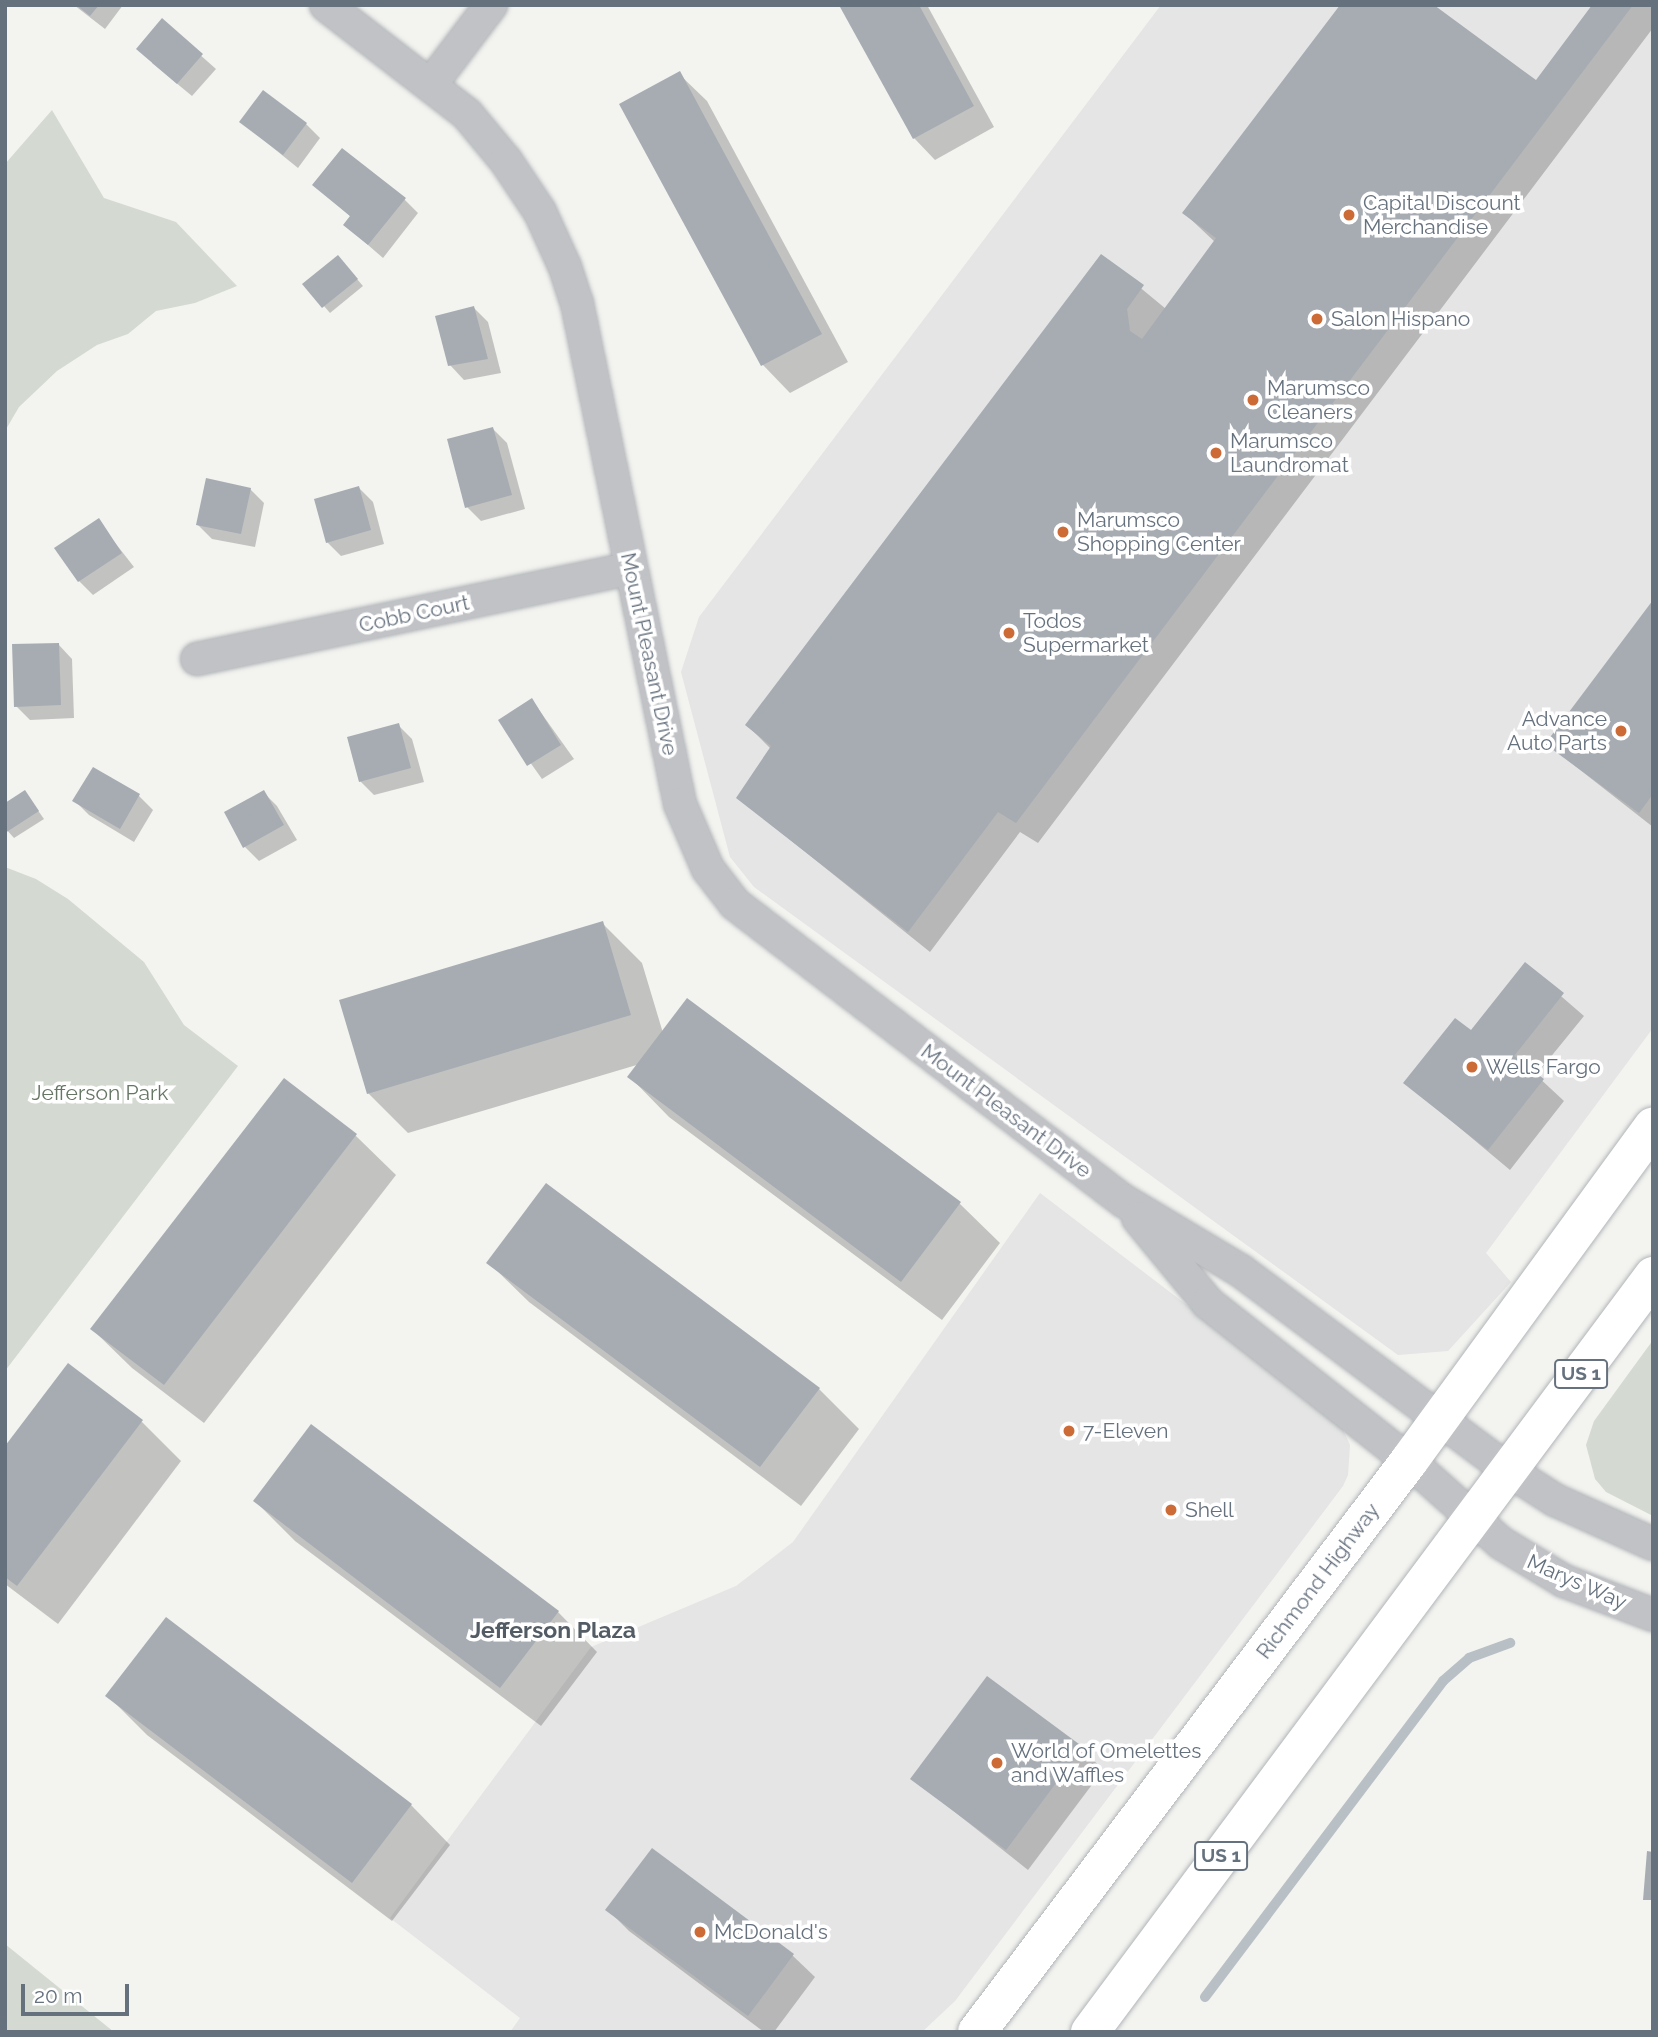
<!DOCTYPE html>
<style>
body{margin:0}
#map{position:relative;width:1658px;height:2037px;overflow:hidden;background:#f3f4f0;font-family:Raleway,sans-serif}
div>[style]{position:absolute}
.built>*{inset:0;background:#e4e5e4}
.green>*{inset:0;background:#d4dad2}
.shadow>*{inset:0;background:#0003}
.stream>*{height:10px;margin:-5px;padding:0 5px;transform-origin:5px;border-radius:5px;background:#b8c0c5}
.building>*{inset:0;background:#a6acb2}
.roads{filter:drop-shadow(0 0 2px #b1b4b8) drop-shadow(0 0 2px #b1b4b8)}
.minor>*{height:32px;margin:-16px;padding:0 16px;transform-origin:16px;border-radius:16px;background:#c0c2c5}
.primary>*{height:38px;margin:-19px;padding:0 19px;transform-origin:19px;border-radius:19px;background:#fff}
.dots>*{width:19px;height:19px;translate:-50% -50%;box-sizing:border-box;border:4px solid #fff;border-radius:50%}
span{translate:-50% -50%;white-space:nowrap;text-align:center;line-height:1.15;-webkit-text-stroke:7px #fff;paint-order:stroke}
.shield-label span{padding:2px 5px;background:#fff;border:2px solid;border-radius:5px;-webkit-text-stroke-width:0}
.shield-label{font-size:19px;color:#66717e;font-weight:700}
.poi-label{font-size:21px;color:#66717e}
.left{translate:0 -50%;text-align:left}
.right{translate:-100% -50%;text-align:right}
.street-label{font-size:21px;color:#66717e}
.park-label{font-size:21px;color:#667664}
.neighbourhood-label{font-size:23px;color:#535b64;font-weight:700}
.frame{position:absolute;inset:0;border:7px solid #66717e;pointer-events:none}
.scale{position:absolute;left:21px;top:1984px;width:108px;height:32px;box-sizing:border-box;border:4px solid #66717e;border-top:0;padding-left:9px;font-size:21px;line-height:24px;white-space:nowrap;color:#66717e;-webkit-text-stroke:5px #fff;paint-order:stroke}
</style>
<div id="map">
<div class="built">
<div style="clip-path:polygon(1161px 5px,1653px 5px,1653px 1028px,1486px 1253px,1511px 1282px,1448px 1351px,1398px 1355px,754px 887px,730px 857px,681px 672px,699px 617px)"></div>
<div style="clip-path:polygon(1040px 1193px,1339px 1421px,1350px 1445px,1348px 1475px,1343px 1486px,955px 2001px,922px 2032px,510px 2032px,520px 2018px,390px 1918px,591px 1647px,736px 1586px,793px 1542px)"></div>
</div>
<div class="green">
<div style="clip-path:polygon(52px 110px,104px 198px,176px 222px,237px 286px,195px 303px,156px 311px,128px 334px,97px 345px,57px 371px,19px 407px,5px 431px,5px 164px)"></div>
<div style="clip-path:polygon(5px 867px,36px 879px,68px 899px,144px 962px,184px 1025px,238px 1066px,5px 1371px)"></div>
<div style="clip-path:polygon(1653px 1340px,1653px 1516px,1606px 1492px,1595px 1479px,1586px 1445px,1594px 1421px)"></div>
<div style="clip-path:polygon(5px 1944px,114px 2032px,5px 2032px)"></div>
</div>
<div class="shadow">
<div style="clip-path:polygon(74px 5px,123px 5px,105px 29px)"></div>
<div style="clip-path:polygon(847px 5px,927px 5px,994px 127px,935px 160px,914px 138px)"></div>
<div style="clip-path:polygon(1594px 5px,1653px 5px,1653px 28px,1038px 843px,1020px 832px,930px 952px,738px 798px,771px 749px,747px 725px,1102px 256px,1166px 309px,1215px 242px,1184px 213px,1537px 83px)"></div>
<div style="clip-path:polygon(162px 21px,216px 69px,192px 96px,152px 63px)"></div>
<div style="clip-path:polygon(679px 74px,707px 101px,848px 362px,790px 393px,763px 365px,622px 105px)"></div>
<div style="clip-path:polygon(241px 122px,306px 124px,320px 138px,298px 168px)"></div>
<div style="clip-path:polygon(315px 185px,404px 199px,418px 213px,383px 258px,345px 225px,351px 217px)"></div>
<div style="clip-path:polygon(344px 264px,363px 286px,330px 313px,305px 284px)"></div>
<div style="clip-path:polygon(474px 308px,488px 322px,501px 373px,464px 380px,450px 365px)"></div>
<div style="clip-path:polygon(493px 429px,507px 443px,525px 509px,481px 521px,467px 507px)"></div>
<div style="clip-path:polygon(359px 488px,373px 502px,384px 544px,341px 556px,327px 542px)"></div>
<div style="clip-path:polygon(250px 489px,264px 503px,255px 547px,212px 539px,198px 525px)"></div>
<div style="clip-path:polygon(98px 521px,134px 567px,93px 595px,79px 581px)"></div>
<div style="clip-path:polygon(1653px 603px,1653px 827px,1547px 744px)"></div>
<div style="clip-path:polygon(58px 644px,72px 659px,74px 718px,30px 720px,16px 706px)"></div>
<div style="clip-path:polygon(532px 700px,574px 759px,542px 779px,500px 720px)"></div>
<div style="clip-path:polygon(398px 725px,412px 739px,424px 782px,374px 795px,360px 781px)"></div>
<div style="clip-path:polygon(94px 769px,139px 796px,153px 810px,134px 842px,89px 815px,75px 801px)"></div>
<div style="clip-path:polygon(25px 792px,44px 819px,14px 838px,5px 828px)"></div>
<div style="clip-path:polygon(263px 792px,277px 806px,297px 840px,259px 861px,245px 847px)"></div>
<div style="clip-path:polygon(602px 923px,642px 963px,663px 1033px,687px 1001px,960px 1204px,1000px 1243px,942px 1320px,669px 1117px,630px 1077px,640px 1064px,408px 1133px,368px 1093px)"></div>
<div style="clip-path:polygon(1525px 965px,1584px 1016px,1536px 1075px,1564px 1101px,1510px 1170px,1406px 1083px,1472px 1033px)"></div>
<div style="clip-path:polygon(284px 1081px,356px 1136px,396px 1175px,204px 1423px,132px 1368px,92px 1329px)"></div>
<div style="clip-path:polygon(547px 1185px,819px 1389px,859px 1429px,801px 1506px,529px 1302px,489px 1263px)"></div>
<div style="clip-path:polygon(142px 1422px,181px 1461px,58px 1624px,5px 1584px,5px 1448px)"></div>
<div style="clip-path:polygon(255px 1501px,558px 1612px,597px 1652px,541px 1726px,295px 1541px)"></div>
<div style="clip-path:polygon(988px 1678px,1082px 1748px,1103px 1770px,1028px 1870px,913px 1779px)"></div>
<div style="clip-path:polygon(107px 1695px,411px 1805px,450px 1845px,392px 1921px,147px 1735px)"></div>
<div style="clip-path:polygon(652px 1850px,793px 1956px,815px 1977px,774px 2032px,764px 2032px,629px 1931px,608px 1910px)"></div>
</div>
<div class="stream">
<div style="left:1205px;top:1997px;width:396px;rotate:-53deg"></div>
<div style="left:1443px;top:1681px;width:35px;rotate:-41deg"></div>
<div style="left:1469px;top:1658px;width:44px;rotate:-20.1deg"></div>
</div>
<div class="building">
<div style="clip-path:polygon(76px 5px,99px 5px,90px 16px)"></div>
<div style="clip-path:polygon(844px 5px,919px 5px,974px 106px,913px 139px,840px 7px)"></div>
<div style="clip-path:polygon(1340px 5px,1434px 5px,1536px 80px,1592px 5px,1633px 5px,1016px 823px,998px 812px,908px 932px,736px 798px,771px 746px,745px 725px,1101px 254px,1144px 285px,1127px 309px,1130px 331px,1142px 339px,1216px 238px,1182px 213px)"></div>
<div style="clip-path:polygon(162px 18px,203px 54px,177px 84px,136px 49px)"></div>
<div style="clip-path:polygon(680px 71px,822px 334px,761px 366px,619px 104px)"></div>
<div style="clip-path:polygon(263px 90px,307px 123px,283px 155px,239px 122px)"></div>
<div style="clip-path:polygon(342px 148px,406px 198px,368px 245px,343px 225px,350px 216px,312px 185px)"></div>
<div style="clip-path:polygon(338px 255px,358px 279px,322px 308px,302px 284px)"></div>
<div style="clip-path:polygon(474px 306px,488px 359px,448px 366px,435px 316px)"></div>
<div style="clip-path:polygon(493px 427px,512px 495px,465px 508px,447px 439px)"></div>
<div style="clip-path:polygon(206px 478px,251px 488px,241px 534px,196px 525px)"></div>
<div style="clip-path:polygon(359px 486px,371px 530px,326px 543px,314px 499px)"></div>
<div style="clip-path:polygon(99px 518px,122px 553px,78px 582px,54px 548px)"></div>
<div style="clip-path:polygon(1653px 600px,1653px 794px,1639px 813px,1545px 744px)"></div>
<div style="clip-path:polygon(59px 643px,61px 705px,14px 707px,12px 644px)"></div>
<div style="clip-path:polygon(532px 698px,561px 745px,527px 766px,498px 720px)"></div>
<div style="clip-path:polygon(399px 723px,411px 768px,359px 782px,347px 737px)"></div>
<div style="clip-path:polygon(93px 767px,140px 794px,120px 829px,72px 801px)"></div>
<div style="clip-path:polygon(25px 790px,39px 811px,5px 833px,5px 803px)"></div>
<div style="clip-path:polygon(264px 790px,284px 825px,243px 848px,224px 812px)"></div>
<div style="clip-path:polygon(603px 921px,631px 1015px,367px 1094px,339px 1000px)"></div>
<div style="clip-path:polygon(1525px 962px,1564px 993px,1514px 1056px,1544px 1079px,1488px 1150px,1403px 1083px,1455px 1018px,1471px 1030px)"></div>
<div style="clip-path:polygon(687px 998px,961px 1202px,901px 1282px,627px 1077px)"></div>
<div style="clip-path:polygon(284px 1078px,357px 1134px,164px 1385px,90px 1329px)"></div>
<div style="clip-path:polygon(546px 1183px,820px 1388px,760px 1467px,486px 1263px)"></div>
<div style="clip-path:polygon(68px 1363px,143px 1420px,17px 1586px,5px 1577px,5px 1446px)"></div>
<div style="clip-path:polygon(311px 1424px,559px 1611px,500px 1688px,253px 1501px)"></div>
<div style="clip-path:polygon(166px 1617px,412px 1804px,352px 1883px,105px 1696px)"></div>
<div style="clip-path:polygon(987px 1676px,1083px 1747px,1006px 1850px,910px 1779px)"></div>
<div style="clip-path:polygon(652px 1848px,794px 1954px,748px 2016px,605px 1910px)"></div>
<div style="clip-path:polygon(1647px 1851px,1653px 1852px,1653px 1900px,1643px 1900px)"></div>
</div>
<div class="roads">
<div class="minor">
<div style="left:326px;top:5px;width:178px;rotate:37.7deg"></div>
<div style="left:467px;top:114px;width:61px;rotate:50.3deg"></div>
<div style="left:506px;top:161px;width:61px;rotate:56.3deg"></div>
<div style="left:540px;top:212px;width:60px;rotate:65.6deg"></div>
<div style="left:565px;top:267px;width:38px;rotate:72deg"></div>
<div style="left:577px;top:303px;width:511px;rotate:78.38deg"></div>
<div style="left:680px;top:804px;width:71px;rotate:66.7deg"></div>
<div style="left:708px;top:869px;width:44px;rotate:52.4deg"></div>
<div style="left:735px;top:904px;width:489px;rotate:37.4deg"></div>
<div style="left:1124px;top:1201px;width:136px;rotate:30.9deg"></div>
<div style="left:1241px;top:1271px;width:333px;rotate:36.7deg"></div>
<div style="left:1508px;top:1470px;width:56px;rotate:32.6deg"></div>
<div style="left:1555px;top:1500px;width:107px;rotate:24.2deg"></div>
<div style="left:432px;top:83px;width:98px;rotate:-52.9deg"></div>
<div style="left:197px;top:659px;width:443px;rotate:-11.8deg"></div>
<div style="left:1138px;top:1218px;width:110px;rotate:50.5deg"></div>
<div style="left:1208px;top:1303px;width:256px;rotate:38.2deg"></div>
<div style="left:1409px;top:1461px;width:123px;rotate:41.7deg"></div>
<div style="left:1501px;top:1543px;width:74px;rotate:31.1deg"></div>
<div style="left:1564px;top:1581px;width:95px;rotate:20.9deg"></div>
</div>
<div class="primary">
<div style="left:977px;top:2032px;width:716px;rotate:-52.89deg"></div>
<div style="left:1409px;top:1461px;width:414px;rotate:-53.9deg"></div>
<div style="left:1090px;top:2032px;width:943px;rotate:-53.32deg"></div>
</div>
</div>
<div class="dots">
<div style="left:1349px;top:215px;background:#cd6b37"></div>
<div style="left:1317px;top:319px;background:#cd6b37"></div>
<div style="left:1253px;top:400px;background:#cd6b37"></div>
<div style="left:1216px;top:453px;background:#cd6b37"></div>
<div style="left:1063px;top:532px;background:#cd6b37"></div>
<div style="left:1009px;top:633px;background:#cd6b37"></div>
<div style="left:1621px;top:731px;background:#cd6b37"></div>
<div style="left:1472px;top:1067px;background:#cd6b37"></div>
<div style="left:1069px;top:1431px;background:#cd6b37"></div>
<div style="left:1171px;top:1510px;background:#cd6b37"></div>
<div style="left:997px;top:1763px;background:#cd6b37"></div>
<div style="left:700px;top:1932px;background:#cd6b37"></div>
</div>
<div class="shield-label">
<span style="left:1581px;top:1374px">US 1</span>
<span style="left:1221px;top:1856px">US 1</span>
</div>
<div class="poi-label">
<span class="left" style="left:1363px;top:215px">Capital Discount<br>Merchandise</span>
<span class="left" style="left:1331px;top:319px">Salon Hispano</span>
<span class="left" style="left:1267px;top:400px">Marumsco<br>Cleaners</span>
<span class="left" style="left:1230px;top:453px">Marumsco<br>Laundromat</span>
<span class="left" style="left:1077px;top:532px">Marumsco<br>Shopping Center</span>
<span class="left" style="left:1023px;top:633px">Todos<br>Supermarket</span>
<span class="right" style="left:1607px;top:731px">Advance<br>Auto Parts</span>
<span class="left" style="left:1486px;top:1067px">Wells Fargo</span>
<span class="left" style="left:1083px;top:1431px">7-Eleven</span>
<span class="left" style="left:1185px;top:1510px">Shell</span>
<span class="left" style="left:1011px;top:1763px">World of Omelettes<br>and Waffles</span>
<span class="left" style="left:714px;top:1932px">McDonald's</span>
</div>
<div class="street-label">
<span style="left:414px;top:614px;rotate:-12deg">Cobb Court</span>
<span style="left:649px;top:654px;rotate:78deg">Mount Pleasant Drive</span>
<span style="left:1006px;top:1111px;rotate:37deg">Mount Pleasant Drive</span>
<span style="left:1318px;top:1581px;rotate:-53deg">Richmond Highway</span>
<span style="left:1577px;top:1582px;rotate:24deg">Marys Way</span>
</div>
<div class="park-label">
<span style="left:100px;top:1093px">Jefferson Park</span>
</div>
<div class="neighbourhood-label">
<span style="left:553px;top:1630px">Jefferson Plaza</span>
</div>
<div class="frame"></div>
<div class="scale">20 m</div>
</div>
